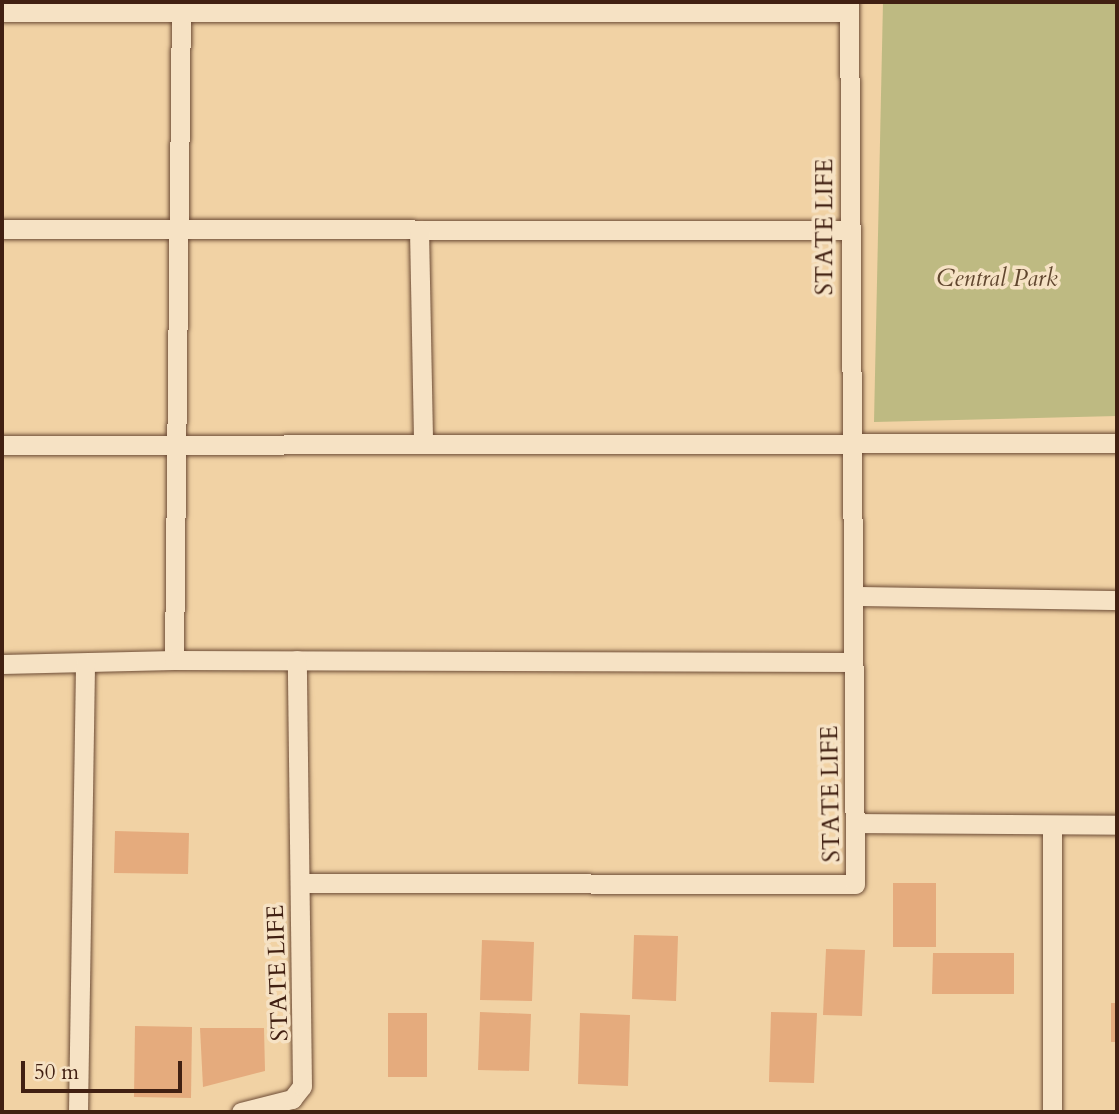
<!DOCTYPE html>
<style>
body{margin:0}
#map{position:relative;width:1119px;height:1114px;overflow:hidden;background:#f1d2a4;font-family:Cardo,serif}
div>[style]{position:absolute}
.green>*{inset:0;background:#beba82}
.building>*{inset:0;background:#e5ab7d}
.roads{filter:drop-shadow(0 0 2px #6d4c36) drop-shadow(0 0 2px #6d4c36)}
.minor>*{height:19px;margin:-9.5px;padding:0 9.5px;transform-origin:9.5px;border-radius:9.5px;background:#f6e2c4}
span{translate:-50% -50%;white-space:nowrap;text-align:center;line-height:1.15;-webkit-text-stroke:7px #f6e2c4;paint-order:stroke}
.street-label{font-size:24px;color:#412012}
.park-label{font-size:24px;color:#60462e;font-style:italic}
.frame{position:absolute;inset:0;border:4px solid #412012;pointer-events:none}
.scale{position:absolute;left:21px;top:1061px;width:161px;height:32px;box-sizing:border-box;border:4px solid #412012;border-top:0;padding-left:9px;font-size:21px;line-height:24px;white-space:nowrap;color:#412012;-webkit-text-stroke:5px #f6e2c4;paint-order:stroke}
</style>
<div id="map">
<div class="green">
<div style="clip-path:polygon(883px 2px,1117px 2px,1117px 416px,874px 422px)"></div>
</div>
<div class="building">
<div style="clip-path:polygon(115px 831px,189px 833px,188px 874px,114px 873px)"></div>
<div style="clip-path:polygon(893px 883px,936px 883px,936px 947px,893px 947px)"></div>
<div style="clip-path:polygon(634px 935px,678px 936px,676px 1001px,632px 999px)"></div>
<div style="clip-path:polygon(482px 940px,534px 942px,532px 1001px,480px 1000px)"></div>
<div style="clip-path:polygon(826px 949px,865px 950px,862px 1016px,823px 1015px)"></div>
<div style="clip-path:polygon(933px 953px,1014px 953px,1014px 994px,932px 994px)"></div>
<div style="clip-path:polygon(1111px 1003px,1117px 1003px,1117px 1042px,1111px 1042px)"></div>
<div style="clip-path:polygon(480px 1012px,531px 1014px,529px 1071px,478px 1070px)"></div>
<div style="clip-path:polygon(771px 1012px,817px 1013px,814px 1083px,769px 1082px)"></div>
<div style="clip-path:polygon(388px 1013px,427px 1013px,427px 1077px,388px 1077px)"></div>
<div style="clip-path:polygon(580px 1013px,630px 1015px,628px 1086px,578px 1084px)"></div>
<div style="clip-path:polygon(135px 1026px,192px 1027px,191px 1098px,134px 1097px)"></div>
<div style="clip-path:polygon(200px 1028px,264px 1028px,265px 1071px,203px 1087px)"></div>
</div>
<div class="roads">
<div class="minor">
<div style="left:2px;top:12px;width:846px"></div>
<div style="left:2px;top:229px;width:848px;rotate:0.07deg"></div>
<div style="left:419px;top:230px;width:212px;rotate:88.9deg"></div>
<div style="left:2px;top:445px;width:1115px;rotate:-0.1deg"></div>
<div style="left:853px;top:596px;width:264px;rotate:0.9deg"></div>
<div style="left:174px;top:660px;width:658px;rotate:-89.39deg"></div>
<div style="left:2px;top:664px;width:172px;rotate:-1.3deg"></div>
<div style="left:174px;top:660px;width:679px;rotate:0.17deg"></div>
<div style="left:858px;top:823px;width:259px;rotate:0.4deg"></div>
<div style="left:1052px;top:826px;width:286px;rotate:90deg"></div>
<div style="left:300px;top:883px;width:555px;rotate:0.1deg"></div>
<div style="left:855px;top:884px;width:882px;rotate:-90.39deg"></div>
<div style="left:78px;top:1112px;width:448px;rotate:-89.1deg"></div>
<div style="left:241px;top:1112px;width:53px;rotate:-14.3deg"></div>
<div style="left:292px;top:1099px;width:16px;rotate:-52deg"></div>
<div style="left:302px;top:1086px;width:426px;rotate:-90.7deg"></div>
</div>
</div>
<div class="street-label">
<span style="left:825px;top:227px;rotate:-90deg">STATE LIFE</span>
<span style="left:831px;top:794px;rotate:-91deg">STATE LIFE</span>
<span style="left:278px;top:973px;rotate:-92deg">STATE LIFE</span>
</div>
<div class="park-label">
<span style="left:997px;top:279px">Central Park</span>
</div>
<div class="frame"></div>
<div class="scale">50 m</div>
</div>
